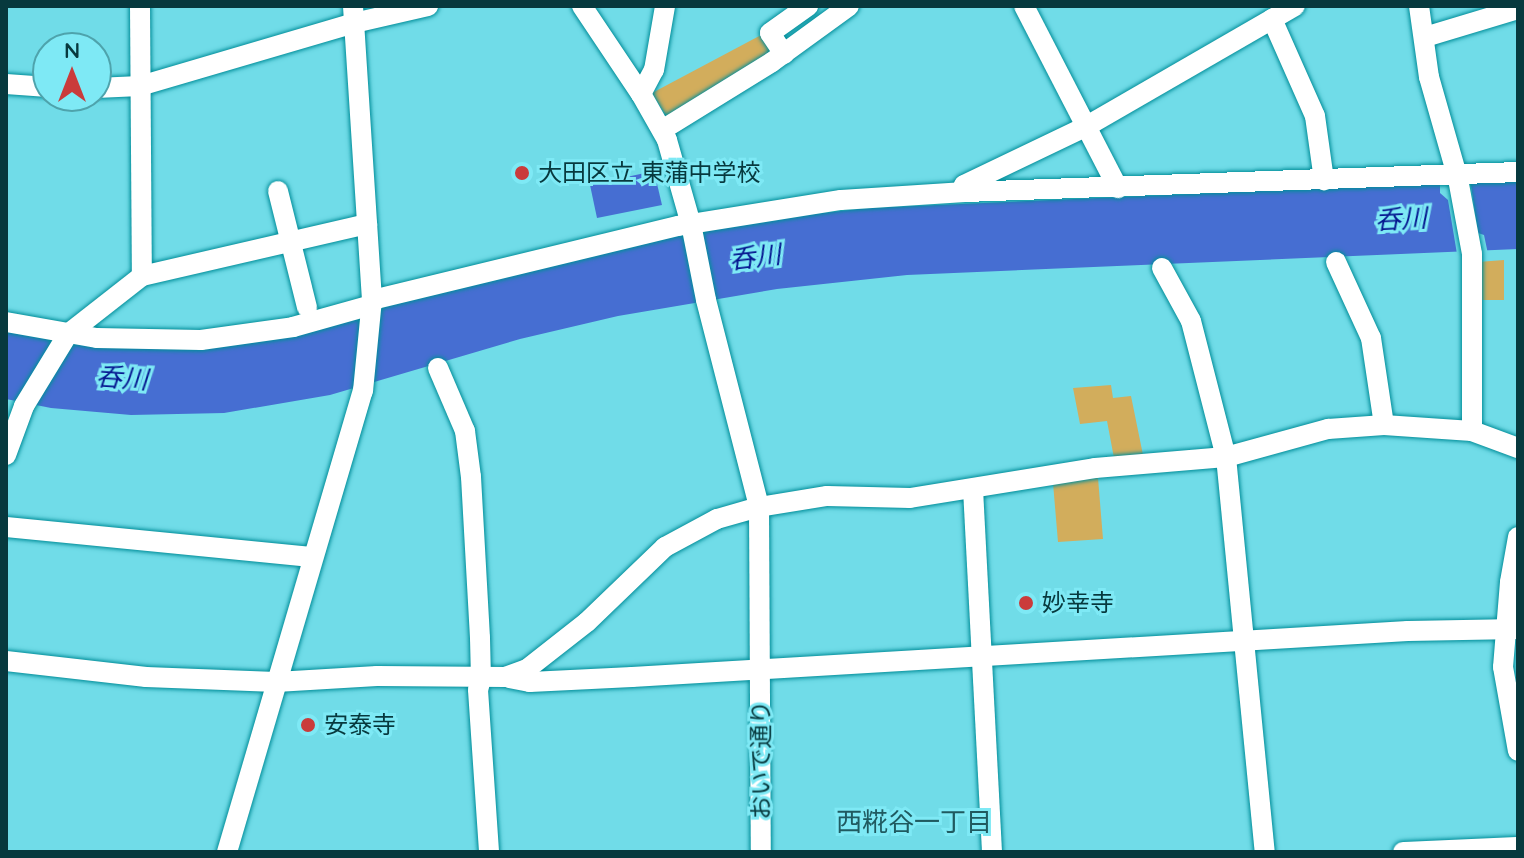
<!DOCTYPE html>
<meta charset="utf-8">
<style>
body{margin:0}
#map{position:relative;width:1524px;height:858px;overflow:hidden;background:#70dce8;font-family:Quicksand,"Noto Sans JP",sans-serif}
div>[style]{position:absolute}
.green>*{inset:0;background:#d2ad5c}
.water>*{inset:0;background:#466ed2}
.pier>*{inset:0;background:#70dce8}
.roads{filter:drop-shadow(0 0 2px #018d99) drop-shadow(0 0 2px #018d99)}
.minor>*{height:20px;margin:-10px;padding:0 10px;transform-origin:10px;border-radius:10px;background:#fff}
.dots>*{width:22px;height:22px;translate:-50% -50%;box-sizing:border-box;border:4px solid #7ee9f5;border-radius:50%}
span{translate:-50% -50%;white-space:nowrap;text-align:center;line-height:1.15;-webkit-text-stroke:6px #7ee9f5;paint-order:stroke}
.poi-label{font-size:24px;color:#07393e}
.left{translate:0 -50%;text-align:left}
.street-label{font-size:24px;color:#07393e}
.water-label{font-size:26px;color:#05168f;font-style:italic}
.neighbourhood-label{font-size:26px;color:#205a60}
.frame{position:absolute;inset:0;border:8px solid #07393e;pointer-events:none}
.north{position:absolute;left:32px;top:32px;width:80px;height:80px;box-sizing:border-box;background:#7ee9f5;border:2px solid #4ea3ac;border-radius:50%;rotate:0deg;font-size:22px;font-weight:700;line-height:32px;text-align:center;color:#07393e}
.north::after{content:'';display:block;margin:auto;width:28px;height:36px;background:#ca3b3b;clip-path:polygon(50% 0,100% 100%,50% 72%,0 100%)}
</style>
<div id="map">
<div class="green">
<div style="clip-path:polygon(763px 34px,774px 48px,734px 80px,668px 119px,652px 93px)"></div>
<div style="clip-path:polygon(1504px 260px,1504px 300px,1478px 300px,1478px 262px)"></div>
<div style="clip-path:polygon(1111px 385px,1113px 398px,1131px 396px,1143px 455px,1114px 458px,1107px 421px,1080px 424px,1073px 388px)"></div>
<div style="clip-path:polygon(1098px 478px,1103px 539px,1058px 542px,1053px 483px)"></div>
</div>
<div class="water">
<div style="clip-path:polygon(654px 171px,662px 205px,597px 218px,590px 185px)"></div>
<div style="clip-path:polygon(1518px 180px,1518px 249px,907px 275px,777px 289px,618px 316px,520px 339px,330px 395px,224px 413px,131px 415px,51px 408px,6px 399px,6px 328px,149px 346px,416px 296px,531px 264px,759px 220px,868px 208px)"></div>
</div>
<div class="pier">
<div style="clip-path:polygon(1470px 179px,1478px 233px,1484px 235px,1488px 254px,1457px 254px,1448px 200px,1440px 193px,1440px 180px)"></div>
</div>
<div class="roads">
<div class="minor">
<div style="left:140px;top:6px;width:270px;rotate:89.6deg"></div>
<div style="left:582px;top:6px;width:106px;rotate:56.2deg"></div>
<div style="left:641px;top:94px;width:53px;rotate:60.5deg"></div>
<div style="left:667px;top:140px;width:87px;rotate:74.1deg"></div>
<div style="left:691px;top:224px;width:77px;rotate:78.8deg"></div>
<div style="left:706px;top:300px;width:214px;rotate:75.6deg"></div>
<div style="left:759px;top:507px;width:345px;rotate:89.7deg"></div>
<div style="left:1024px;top:6px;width:205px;rotate:62.7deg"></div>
<div style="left:1419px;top:6px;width:72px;rotate:82deg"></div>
<div style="left:1429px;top:77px;width:106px;rotate:74.1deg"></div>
<div style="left:1458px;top:179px;width:76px;rotate:79.4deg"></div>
<div style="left:1472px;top:254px;width:177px;rotate:90deg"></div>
<div style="left:1272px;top:19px;width:106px;rotate:66.1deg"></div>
<div style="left:1315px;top:116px;width:65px;rotate:82deg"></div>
<div style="left:1425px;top:37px;width:97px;rotate:-16.8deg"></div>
<div style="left:784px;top:54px;width:25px;rotate:-124deg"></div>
<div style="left:770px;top:33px;width:47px;rotate:-35.4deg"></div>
<div style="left:6px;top:84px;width:42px;rotate:4.1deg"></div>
<div style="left:96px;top:88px;width:44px;rotate:-2.6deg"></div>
<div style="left:140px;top:86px;width:223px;rotate:-16.4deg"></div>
<div style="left:354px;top:23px;width:76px;rotate:-12.9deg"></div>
<div style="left:641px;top:94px;width:27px;rotate:-62deg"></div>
<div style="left:654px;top:70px;width:65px;rotate:-80.2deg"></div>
<div style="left:662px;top:130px;width:129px;rotate:-31.7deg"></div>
<div style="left:772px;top:62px;width:95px;rotate:-36deg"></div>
<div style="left:278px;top:191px;width:120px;rotate:76deg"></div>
<div style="left:965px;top:192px;width:7px;rotate:-98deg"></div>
<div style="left:964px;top:185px;width:136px;rotate:-25.6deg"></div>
<div style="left:1087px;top:126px;width:240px;rotate:-30deg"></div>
<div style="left:1336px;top:262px;width:84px;rotate:65.3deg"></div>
<div style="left:1371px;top:338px;width:88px;rotate:81.5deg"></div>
<div style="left:1162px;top:268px;width:60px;rotate:61.3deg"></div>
<div style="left:1191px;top:321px;width:140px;rotate:75.6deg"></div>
<div style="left:1226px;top:457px;width:397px;rotate:84.4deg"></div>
<div style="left:372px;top:300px;width:315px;rotate:-13.6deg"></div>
<div style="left:678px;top:226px;width:165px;rotate:-9.1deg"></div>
<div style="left:841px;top:200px;width:124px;rotate:-3.7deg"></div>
<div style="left:965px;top:192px;width:553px;rotate:-2.07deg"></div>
<div style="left:6px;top:322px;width:92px;rotate:10deg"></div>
<div style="left:97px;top:338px;width:104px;rotate:1.1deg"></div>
<div style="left:201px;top:340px;width:93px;rotate:-8deg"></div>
<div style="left:293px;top:327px;width:82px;rotate:-15.6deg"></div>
<div style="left:438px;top:368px;width:69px;rotate:66.8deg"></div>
<div style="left:465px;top:431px;width:46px;rotate:82.6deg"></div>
<div style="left:471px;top:477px;width:161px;rotate:86.8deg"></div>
<div style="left:480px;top:638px;width:41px;rotate:88.6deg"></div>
<div style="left:481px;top:679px;width:11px;rotate:105deg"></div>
<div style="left:478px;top:690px;width:162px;rotate:86.1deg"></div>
<div style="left:6px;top:455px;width:52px;rotate:-69.8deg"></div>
<div style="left:24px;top:406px;width:84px;rotate:-58.6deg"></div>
<div style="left:68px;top:334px;width:94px;rotate:-38.1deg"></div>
<div style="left:142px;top:276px;width:231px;rotate:-13deg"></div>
<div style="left:973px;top:489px;width:363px;rotate:87deg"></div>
<div style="left:6px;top:527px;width:307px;rotate:5.6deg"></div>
<div style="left:1518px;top:537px;width:46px;rotate:100.1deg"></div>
<div style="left:1510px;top:582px;width:85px;rotate:94.7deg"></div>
<div style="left:1503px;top:667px;width:85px;rotate:79.9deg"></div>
<div style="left:6px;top:661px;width:141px;rotate:6.5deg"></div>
<div style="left:146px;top:677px;width:130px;rotate:2.2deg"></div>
<div style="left:276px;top:682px;width:101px;rotate:-3.4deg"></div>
<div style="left:377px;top:676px;width:128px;rotate:0.4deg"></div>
<div style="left:505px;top:677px;width:23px;rotate:-20deg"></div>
<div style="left:527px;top:669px;width:76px;rotate:-38.1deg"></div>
<div style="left:587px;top:622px;width:108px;rotate:-43.9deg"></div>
<div style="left:665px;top:547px;width:59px;rotate:-28.3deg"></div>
<div style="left:717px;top:519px;width:44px;rotate:-15.9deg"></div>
<div style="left:759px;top:507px;width:69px;rotate:-9.2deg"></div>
<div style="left:827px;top:496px;width:83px;rotate:1.4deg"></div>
<div style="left:910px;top:498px;width:187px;rotate:-9.2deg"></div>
<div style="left:1095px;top:468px;width:131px;rotate:-4.8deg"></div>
<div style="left:1226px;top:457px;width:106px;rotate:-15.4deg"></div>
<div style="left:1328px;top:429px;width:56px;rotate:-4.1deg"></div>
<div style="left:1384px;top:425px;width:88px;rotate:3.9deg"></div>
<div style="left:1472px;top:431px;width:49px;rotate:20.3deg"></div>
<div style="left:509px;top:678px;width:21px;rotate:11deg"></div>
<div style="left:530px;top:682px;width:102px;rotate:-2.8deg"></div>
<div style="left:632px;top:677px;width:777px;rotate:-3.39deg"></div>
<div style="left:1408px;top:631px;width:110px;rotate:-1deg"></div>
<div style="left:227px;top:852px;width:481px;rotate:-73.6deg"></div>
<div style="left:363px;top:391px;width:91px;rotate:-84.4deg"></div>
<div style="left:372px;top:300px;width:295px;rotate:-93.7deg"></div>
<div style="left:1403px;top:852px;width:115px;rotate:-2.5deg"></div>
</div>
</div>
<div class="dots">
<div style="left:522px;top:173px;background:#ca3b3b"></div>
<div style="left:1026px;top:603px;background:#ca3b3b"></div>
<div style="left:308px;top:725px;background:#ca3b3b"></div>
</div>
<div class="poi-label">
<span class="left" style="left:538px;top:173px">大田区立 東蒲中学校</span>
<span class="left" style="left:1042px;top:603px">妙幸寺</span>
<span class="left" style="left:324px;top:725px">安泰寺</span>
</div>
<div class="street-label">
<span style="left:761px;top:760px;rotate:-90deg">おいで通り</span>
</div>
<div class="water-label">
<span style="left:1401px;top:219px;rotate:-3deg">呑川</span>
<span style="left:755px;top:257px;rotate:-7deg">呑川</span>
<span style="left:122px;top:378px;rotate:4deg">呑川</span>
</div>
<div class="neighbourhood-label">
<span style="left:914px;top:822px">西糀谷一丁目</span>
</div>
<div class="frame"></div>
<div class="north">N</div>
</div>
